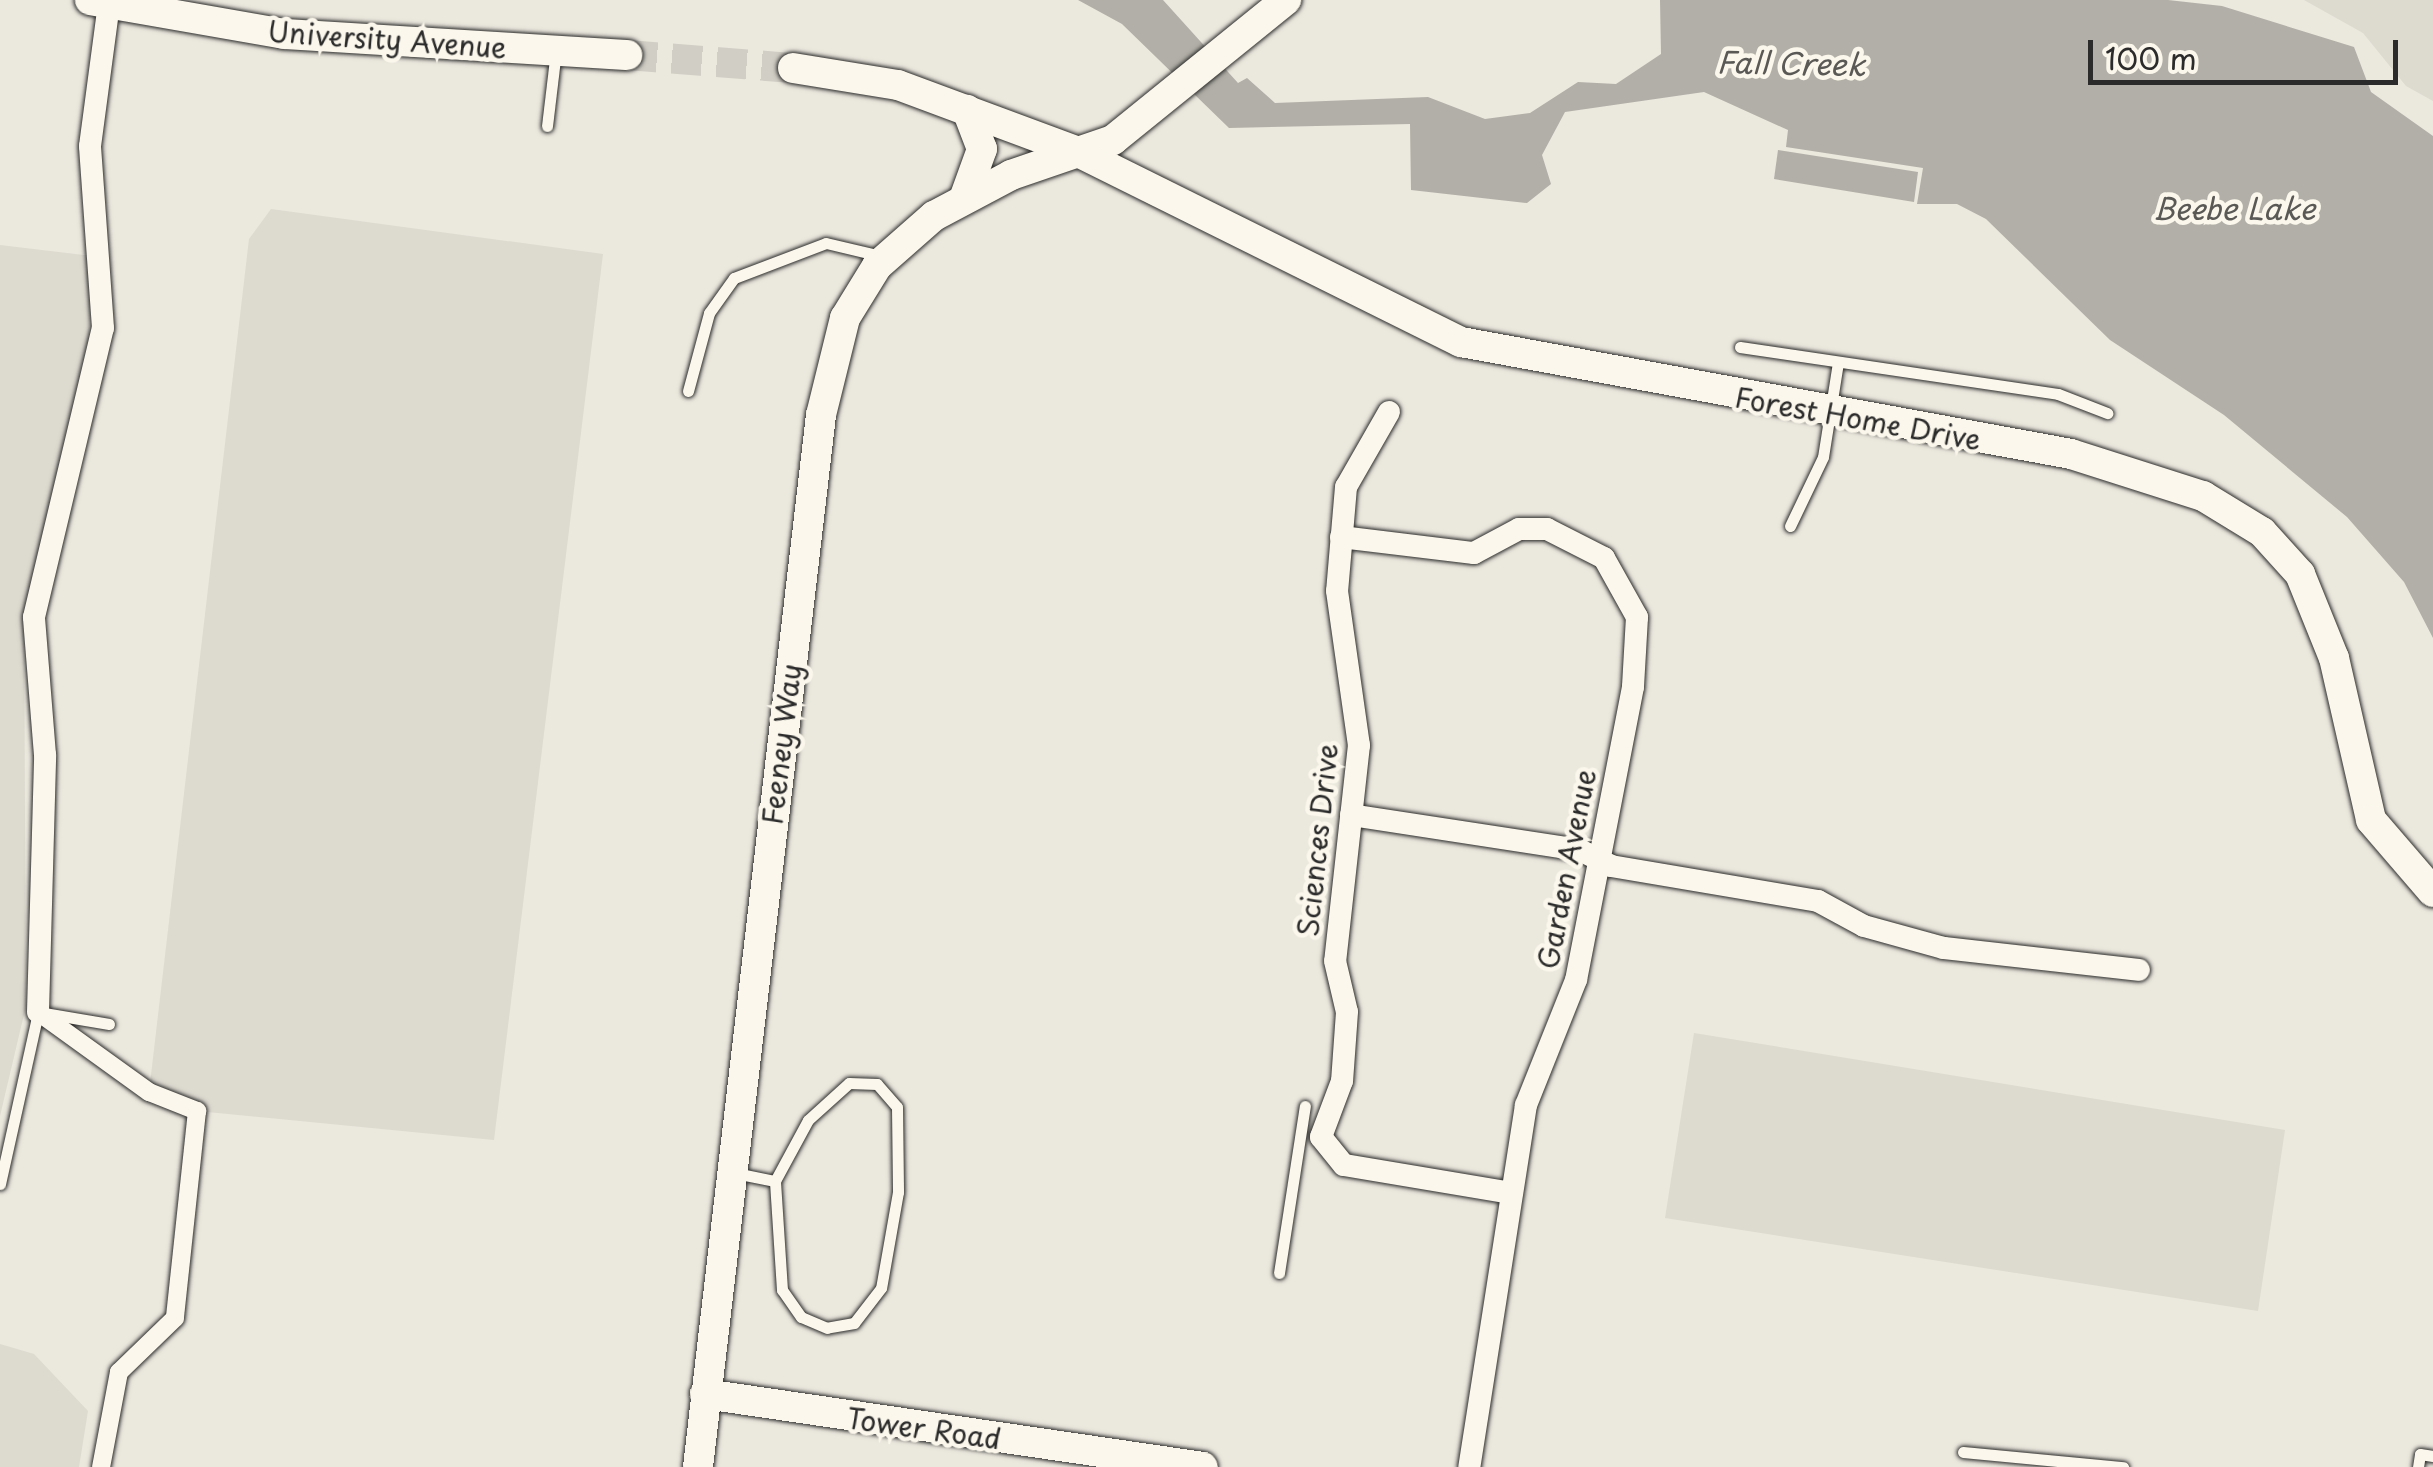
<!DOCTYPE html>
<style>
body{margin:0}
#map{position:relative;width:2433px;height:1467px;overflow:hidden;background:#fbf7ec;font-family:"Playpen Sans",sans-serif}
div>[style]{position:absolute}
.built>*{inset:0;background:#ebe8de}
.green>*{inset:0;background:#dddad0}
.water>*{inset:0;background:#b1afa7}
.tertiary-tunnel>*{height:30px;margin-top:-15px;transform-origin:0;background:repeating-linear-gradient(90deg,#d1cec5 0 30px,transparent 0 45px)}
.roads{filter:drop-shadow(0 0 2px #2b2b2b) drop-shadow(0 0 2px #2b2b2b)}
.service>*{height:11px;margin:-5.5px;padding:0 5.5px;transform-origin:5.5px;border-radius:5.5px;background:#fbf7ec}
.pedestrian>*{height:18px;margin:-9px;padding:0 9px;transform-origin:9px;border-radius:9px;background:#fbf7ec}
.minor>*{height:22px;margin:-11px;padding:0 11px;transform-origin:11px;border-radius:11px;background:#fbf7ec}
.tertiary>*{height:30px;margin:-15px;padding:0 15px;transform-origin:15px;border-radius:15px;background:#fbf7ec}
span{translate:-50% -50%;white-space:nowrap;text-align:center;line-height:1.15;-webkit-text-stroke:9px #fbf7ec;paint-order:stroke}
.street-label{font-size:28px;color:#2b2b2b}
.water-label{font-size:30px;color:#5a5956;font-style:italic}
.scale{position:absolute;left:2088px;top:40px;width:310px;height:45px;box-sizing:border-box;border:5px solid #2b2b2b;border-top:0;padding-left:12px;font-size:30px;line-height:35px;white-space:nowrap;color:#2b2b2b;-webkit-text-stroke:8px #fbf7ec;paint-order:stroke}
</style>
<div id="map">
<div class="built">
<div style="clip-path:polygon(0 0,2433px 0,2433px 1467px,0 1467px)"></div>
</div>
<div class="green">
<div style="clip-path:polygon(2304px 0,2433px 0,2433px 101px,2406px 86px,2363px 33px)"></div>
<div style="clip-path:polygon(271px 209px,603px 254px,494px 1140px,197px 1111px,149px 1092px,249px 239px)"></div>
<div style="clip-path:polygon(0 245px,92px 256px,88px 354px,24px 613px,26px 1006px,0 1116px)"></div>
<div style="clip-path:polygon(1694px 1033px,2285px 1130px,2258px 1311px,1665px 1218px)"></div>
<div style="clip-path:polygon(0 1344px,34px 1354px,88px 1411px,79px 1467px,0 1467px)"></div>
</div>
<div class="water">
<div style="clip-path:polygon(1078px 0,1163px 0,1238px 83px,1247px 78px,1275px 103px,1428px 97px,1485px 119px,1530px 113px,1578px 82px,1616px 84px,1661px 54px,1660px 0,2168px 0,2222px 6px,2354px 47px,2371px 92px,2433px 136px,2433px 638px,2404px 582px,2347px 517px,2224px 415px,2110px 340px,1986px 219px,1957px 204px,1917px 204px,1923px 168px,1786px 147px,1788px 130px,1704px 92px,1565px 112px,1542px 155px,1551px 184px,1527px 203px,1411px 190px,1410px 124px,1229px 128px,1122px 24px)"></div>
<div style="clip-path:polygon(1778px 150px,1918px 172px,1914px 202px,1774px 179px)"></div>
</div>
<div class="tertiary-tunnel">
<div style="left:627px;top:55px;width:167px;rotate:4.5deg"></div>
</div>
<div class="roads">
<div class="service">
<div style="left:547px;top:126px;width:76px;rotate:-83.2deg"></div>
<div style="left:1740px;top:347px;width:321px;rotate:8.4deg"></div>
<div style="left:2058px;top:394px;width:53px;rotate:21.2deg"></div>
<div style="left:688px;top:391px;width:81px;rotate:-74.9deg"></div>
<div style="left:709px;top:313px;width:43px;rotate:-54.5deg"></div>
<div style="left:734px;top:278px;width:98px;rotate:-20.8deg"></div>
<div style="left:826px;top:243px;width:57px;rotate:13.3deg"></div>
<div style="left:1790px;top:526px;width:76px;rotate:-64.4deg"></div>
<div style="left:1823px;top:457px;width:96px;rotate:-81deg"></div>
<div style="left:849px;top:1083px;width:28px;rotate:2deg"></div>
<div style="left:877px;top:1084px;width:30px;rotate:49deg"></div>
<div style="left:897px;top:1107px;width:85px;rotate:89.3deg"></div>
<div style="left:898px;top:1192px;width:97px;rotate:100deg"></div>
<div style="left:881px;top:1288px;width:44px;rotate:127.6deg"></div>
<div style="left:854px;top:1323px;width:27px;rotate:170deg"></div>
<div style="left:827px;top:1328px;width:28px;rotate:-157deg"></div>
<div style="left:801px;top:1317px;width:33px;rotate:-125deg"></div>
<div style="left:782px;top:1290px;width:109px;rotate:-93.7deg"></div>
<div style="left:775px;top:1181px;width:69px;rotate:-61.6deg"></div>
<div style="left:808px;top:1120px;width:55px;rotate:-42.1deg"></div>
<div style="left:735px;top:1173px;width:41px;rotate:11.3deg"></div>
<div style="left:0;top:1184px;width:176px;rotate:-77.5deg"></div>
<div style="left:38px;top:1012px;width:72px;rotate:9.6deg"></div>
<div style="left:1279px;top:1273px;width:169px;rotate:-81.2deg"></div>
<div style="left:1963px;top:1452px;width:161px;rotate:5.4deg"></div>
<div style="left:2418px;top:1467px;width:13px;rotate:-81deg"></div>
<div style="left:2420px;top:1454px;width:13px;rotate:9deg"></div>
</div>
<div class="pedestrian">
<div style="left:38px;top:1012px;width:137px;rotate:35.8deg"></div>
<div style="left:149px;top:1092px;width:52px;rotate:21.6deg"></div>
<div style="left:197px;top:1111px;width:208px;rotate:96.1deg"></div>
<div style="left:175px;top:1318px;width:78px;rotate:136deg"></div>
<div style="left:119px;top:1372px;width:97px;rotate:100.7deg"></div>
</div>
<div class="minor">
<div style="left:1389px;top:412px;width:86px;rotate:119.8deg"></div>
<div style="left:1346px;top:487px;width:104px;rotate:94.9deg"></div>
<div style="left:1337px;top:591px;width:156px;rotate:81.9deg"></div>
<div style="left:1359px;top:745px;width:217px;rotate:96.3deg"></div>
<div style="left:1335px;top:961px;width:52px;rotate:76.8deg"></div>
<div style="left:1347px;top:1012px;width:69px;rotate:94.1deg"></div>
<div style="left:1342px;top:1081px;width:60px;rotate:110.6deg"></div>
<div style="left:1321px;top:1137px;width:36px;rotate:51deg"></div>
<div style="left:1344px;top:1165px;width:170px;rotate:9.5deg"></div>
<div style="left:1341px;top:537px;width:134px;rotate:6.9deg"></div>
<div style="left:1474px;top:553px;width:51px;rotate:-28.1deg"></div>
<div style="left:1519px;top:529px;width:28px"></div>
<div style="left:1547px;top:529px;width:64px;rotate:27deg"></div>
<div style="left:1604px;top:558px;width:68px;rotate:60.8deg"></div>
<div style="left:1637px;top:617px;width:70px;rotate:93.3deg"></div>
<div style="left:1633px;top:687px;width:298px;rotate:101deg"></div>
<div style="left:1576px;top:980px;width:135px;rotate:111.8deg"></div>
<div style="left:1526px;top:1105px;width:366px;rotate:98.9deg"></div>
<div style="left:1351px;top:815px;width:232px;rotate:8.7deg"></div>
<div style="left:1580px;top:850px;width:35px;rotate:27deg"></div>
<div style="left:1611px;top:866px;width:210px;rotate:9.6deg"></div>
<div style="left:1818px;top:901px;width:52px;rotate:28.5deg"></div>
<div style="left:1864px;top:926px;width:83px;rotate:15.4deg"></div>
<div style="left:1944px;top:948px;width:196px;rotate:6.4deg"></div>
<div style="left:38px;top:1012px;width:257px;rotate:-88.4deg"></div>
<div style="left:45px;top:755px;width:138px;rotate:-94.6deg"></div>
<div style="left:34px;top:617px;width:297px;rotate:-76.6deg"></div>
<div style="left:103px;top:328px;width:182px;rotate:-94.1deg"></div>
<div style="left:90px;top:146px;width:144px;rotate:-82.4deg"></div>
</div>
<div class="tertiary">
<div style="left:90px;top:0;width:197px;rotate:9.9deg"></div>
<div style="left:284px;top:34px;width:344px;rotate:3.5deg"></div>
<div style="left:793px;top:68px;width:106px;rotate:9.2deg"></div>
<div style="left:898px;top:85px;width:192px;rotate:20.4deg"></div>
<div style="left:1078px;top:152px;width:428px;rotate:26.4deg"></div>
<div style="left:1461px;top:342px;width:620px;rotate:10.4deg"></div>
<div style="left:2071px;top:454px;width:139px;rotate:17.7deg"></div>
<div style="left:2203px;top:496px;width:69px;rotate:31.4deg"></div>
<div style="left:2262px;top:532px;width:57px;rotate:47.9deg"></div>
<div style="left:2300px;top:574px;width:91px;rotate:68deg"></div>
<div style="left:2334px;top:658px;width:166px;rotate:77.1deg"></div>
<div style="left:2371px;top:820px;width:95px;rotate:49.3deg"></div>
<div style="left:965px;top:196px;width:50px;rotate:-70.1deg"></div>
<div style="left:982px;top:149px;width:42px;rotate:-111deg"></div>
<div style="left:705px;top:1394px;width:503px;rotate:8.34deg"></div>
<div style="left:698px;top:1467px;width:1059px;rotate:-83.33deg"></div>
<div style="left:821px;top:415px;width:100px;rotate:-76.1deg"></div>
<div style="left:845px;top:318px;width:61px;rotate:-58.4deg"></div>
<div style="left:877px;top:266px;width:76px;rotate:-41.3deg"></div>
<div style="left:934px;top:216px;width:87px;rotate:-28deg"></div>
<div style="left:1011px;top:175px;width:108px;rotate:-18.9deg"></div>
<div style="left:1113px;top:140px;width:223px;rotate:-39deg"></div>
</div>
</div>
<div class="street-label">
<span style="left:387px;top:39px;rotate:4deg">University Avenue</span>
<span style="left:1858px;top:418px;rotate:10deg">Forest Home Drive</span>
<span style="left:781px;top:744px;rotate:-83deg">Feeney Way</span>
<span style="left:1317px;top:840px;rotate:-84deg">Sciences Drive</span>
<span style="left:1566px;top:869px;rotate:-79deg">Garden Avenue</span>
<span style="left:924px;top:1428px;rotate:8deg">Tower Road</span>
</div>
<div class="water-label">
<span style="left:1791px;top:63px;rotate:1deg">Fall Creek</span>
<span style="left:2234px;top:208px">Beebe Lake</span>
</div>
<div class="scale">100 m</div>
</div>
